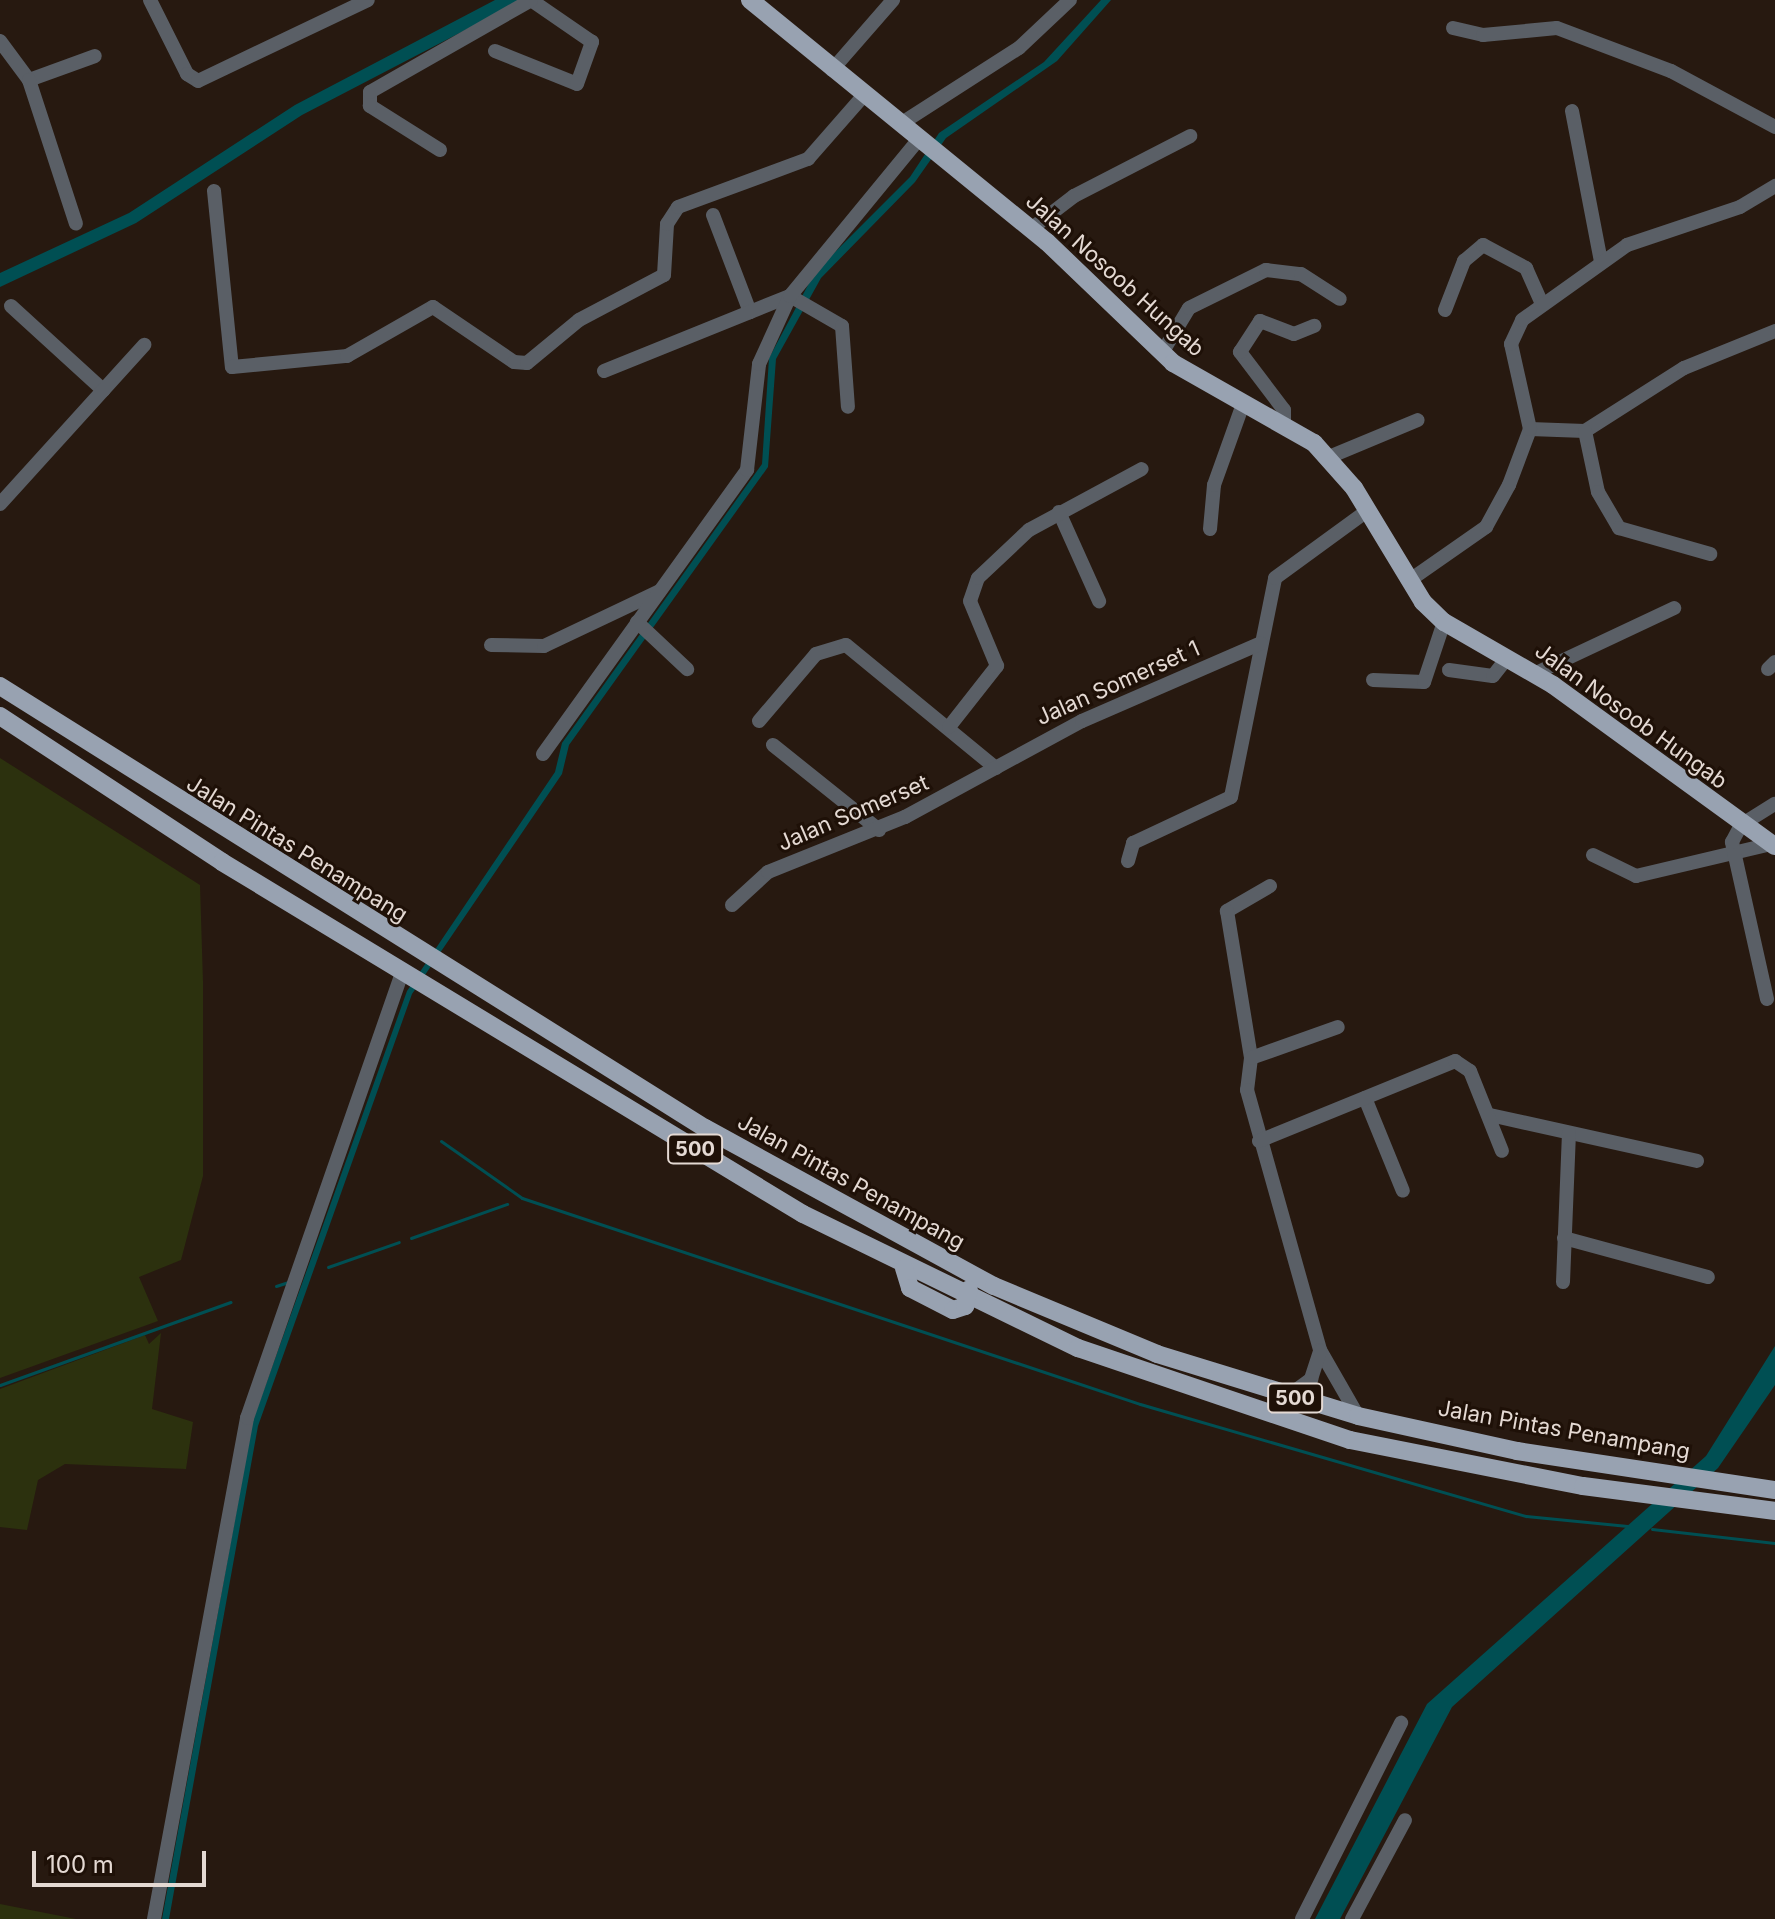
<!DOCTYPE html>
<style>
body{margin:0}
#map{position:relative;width:1775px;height:1919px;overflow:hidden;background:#271910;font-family:Inter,sans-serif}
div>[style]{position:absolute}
.green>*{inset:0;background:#2c310e}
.water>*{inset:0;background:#004f53}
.stream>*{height:3px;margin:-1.5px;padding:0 1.5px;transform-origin:1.5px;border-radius:1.5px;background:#004f53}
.minor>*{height:14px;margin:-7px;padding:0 7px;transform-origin:7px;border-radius:7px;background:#5a5f66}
.major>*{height:18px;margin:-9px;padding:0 9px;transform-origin:9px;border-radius:9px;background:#98a2b1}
span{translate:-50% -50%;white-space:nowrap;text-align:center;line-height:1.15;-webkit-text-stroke:6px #1e1007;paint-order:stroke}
.shield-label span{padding:2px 6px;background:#1e1007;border:2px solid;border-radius:6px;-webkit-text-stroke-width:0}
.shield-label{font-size:20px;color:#e4d9d3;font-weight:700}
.street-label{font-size:22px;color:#e4d9d3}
.scale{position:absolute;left:32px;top:1851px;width:174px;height:36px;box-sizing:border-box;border:4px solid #e4d9d3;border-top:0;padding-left:10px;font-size:24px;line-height:28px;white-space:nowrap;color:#e4d9d3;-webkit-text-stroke:6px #1e1007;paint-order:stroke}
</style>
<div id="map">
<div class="green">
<div style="clip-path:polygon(0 758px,200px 885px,203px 982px,203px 1176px,181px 1260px,139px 1277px,158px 1321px,0 1378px)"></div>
<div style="clip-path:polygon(161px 1333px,152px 1409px,193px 1422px,186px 1469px,65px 1464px,38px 1480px,27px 1530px,0 1527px,0 1389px,145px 1335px,149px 1344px)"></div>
<div style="clip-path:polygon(0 1904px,76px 1919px,0 1919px)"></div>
</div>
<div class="water">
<div style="clip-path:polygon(495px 0,523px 0,302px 115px,136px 223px,0 287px,0 273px,129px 213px,295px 105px)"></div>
<div style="clip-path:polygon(1101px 0,1111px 0,1057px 61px,946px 138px,915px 182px,821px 278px,776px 359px,768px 467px,569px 745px,562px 774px,412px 994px,258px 1426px,169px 1919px,162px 1919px,253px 1420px,407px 991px,555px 772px,562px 743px,762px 464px,769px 358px,815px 272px,910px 177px,939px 133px,1044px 62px)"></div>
<div style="clip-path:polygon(1775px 1346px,1775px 1385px,1718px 1468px,1452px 1707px,1340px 1919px,1315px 1919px,1427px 1704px,1706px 1456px)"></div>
</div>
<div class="stream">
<div style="left:441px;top:1141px;width:99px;rotate:35.1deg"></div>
<div style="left:522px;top:1198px;width:651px;rotate:18.43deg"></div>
<div style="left:1140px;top:1404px;width:402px;rotate:16.2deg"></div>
<div style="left:1526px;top:1516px;width:102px;rotate:5.6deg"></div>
<div style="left:411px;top:1238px;width:102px;rotate:-19.5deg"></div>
<div style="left:328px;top:1267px;width:75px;rotate:-19.4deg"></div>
<div style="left:276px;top:1286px;width:13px;rotate:-18deg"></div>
<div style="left:0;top:1385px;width:245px;rotate:-19.8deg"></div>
<div style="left:1652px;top:1529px;width:124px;rotate:6.5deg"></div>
</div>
<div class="minor">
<div style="left:150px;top:0;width:83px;rotate:63.4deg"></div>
<div style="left:187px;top:74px;width:13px;rotate:32deg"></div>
<div style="left:198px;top:81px;width:188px;rotate:-25.5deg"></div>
<div style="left:1453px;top:28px;width:31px;rotate:13deg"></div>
<div style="left:1483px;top:35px;width:74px;rotate:-5.4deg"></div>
<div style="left:1557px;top:28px;width:122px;rotate:20.7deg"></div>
<div style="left:1671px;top:71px;width:118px;rotate:28.3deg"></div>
<div style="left:0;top:41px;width:49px;rotate:53.4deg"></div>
<div style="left:29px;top:80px;width:70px;rotate:-20deg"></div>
<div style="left:495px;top:51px;width:88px;rotate:21.9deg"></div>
<div style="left:577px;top:84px;width:45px;rotate:-70.3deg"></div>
<div style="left:592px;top:42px;width:74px;rotate:-145.5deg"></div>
<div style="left:832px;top:70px;width:93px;rotate:-48.9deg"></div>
<div style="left:29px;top:80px;width:151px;rotate:71.9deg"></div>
<div style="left:1572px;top:111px;width:153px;rotate:79.1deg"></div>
<div style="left:902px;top:123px;width:139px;rotate:-32.7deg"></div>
<div style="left:1019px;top:48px;width:70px;rotate:-43.3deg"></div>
<div style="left:440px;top:150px;width:83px;rotate:-147.8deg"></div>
<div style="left:370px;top:106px;width:14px;rotate:-90deg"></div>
<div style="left:370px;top:92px;width:185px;rotate:-29.7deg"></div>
<div style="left:214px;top:191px;width:177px;rotate:84.2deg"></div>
<div style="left:232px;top:367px;width:116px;rotate:-5.5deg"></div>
<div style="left:347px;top:356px;width:99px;rotate:-29.7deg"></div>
<div style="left:433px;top:307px;width:98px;rotate:34.2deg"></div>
<div style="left:514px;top:362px;width:13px;rotate:4deg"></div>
<div style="left:527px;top:363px;width:67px;rotate:-39.6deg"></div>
<div style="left:579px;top:320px;width:96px;rotate:-27.9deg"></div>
<div style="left:664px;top:275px;width:51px;rotate:-86.6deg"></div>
<div style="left:667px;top:224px;width:20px;rotate:-57deg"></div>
<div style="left:678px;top:207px;width:139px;rotate:-20.3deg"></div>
<div style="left:808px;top:159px;width:85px;rotate:-48.8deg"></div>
<div style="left:713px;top:215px;width:104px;rotate:69.1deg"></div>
<div style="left:1031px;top:229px;width:54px;rotate:-37.5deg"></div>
<div style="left:1074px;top:196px;width:131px;rotate:-27.3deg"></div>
<div style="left:11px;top:306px;width:125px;rotate:42.4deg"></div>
<div style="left:1445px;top:310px;width:53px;rotate:-68.8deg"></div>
<div style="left:1464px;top:261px;width:25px;rotate:-40deg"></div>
<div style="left:1483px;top:245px;width:49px;rotate:28.1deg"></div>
<div style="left:1526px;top:268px;width:36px;rotate:66deg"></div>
<div style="left:1162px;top:353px;width:52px;rotate:-59deg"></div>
<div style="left:1189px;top:308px;width:86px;rotate:-26.3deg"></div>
<div style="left:1266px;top:270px;width:35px;rotate:7deg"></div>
<div style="left:1301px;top:274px;width:46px;rotate:32.7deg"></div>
<div style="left:604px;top:371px;width:201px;rotate:-22deg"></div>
<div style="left:790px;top:296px;width:60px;rotate:30deg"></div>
<div style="left:842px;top:326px;width:81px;rotate:85.8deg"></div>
<div style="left:1284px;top:423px;width:13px;rotate:-90deg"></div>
<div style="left:1284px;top:410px;width:73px;rotate:-127.2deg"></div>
<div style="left:1240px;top:352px;width:37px;rotate:-57deg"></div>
<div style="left:1260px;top:321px;width:36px;rotate:21deg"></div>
<div style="left:1294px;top:334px;width:22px;rotate:-22deg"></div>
<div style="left:1530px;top:429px;width:55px;rotate:2.1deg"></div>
<div style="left:1585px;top:431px;width:117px;rotate:-32.5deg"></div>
<div style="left:1684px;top:368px;width:98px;rotate:-22.1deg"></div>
<div style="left:1585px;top:431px;width:62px;rotate:78deg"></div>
<div style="left:1598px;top:492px;width:42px;rotate:59.7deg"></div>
<div style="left:1619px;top:528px;width:95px;rotate:15.9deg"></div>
<div style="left:1329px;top:457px;width:96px;rotate:-22.6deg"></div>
<div style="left:0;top:504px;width:215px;rotate:-47.8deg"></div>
<div style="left:1059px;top:512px;width:98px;rotate:65.8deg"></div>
<div style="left:1210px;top:529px;width:44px;rotate:-84.8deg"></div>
<div style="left:1214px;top:485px;width:83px;rotate:-70.3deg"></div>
<div style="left:1410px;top:580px;width:93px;rotate:-34.9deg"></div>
<div style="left:1486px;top:527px;width:48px;rotate:-61.3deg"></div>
<div style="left:1509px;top:485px;width:60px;rotate:-69.4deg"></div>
<div style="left:1530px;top:429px;width:87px;rotate:-102.6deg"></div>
<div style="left:1511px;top:344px;width:26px;rotate:-65deg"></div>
<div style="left:1522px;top:320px;width:129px;rotate:-35.5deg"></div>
<div style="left:1627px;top:245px;width:119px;rotate:-18.6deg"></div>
<div style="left:1740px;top:207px;width:41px;rotate:-31deg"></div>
<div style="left:637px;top:622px;width:69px;rotate:43.2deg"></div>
<div style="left:491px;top:645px;width:53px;rotate:1.1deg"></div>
<div style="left:544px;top:646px;width:128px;rotate:-25.4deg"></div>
<div style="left:1768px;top:669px;width:10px;rotate:-45deg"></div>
<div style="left:1449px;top:670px;width:44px;rotate:7.8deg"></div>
<div style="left:1493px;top:676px;width:23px;rotate:-52deg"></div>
<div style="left:1534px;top:674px;width:155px;rotate:-25.2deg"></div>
<div style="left:1373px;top:680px;width:51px;rotate:2.2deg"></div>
<div style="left:1424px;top:682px;width:63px;rotate:-71.6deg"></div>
<div style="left:759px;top:721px;width:88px;rotate:-49.6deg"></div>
<div style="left:816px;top:654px;width:31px;rotate:-17deg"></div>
<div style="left:846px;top:645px;width:194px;rotate:39.4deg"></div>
<div style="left:949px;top:727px;width:78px;rotate:-51.8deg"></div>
<div style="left:997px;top:666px;width:70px;rotate:-112.6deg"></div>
<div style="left:970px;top:601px;width:24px;rotate:-71deg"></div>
<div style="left:978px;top:578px;width:70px;rotate:-43.3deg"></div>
<div style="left:1029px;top:530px;width:128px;rotate:-28.4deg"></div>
<div style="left:773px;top:745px;width:136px;rotate:38.7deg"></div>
<div style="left:543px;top:754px;width:350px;rotate:-54.3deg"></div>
<div style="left:747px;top:470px;width:107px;rotate:-83.5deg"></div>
<div style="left:759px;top:364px;width:75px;rotate:-65.5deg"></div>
<div style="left:790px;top:296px;width:205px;rotate:-50.6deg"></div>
<div style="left:1593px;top:855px;width:48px;rotate:26deg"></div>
<div style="left:1636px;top:876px;width:139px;rotate:-13.3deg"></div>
<div style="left:1128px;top:861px;width:19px;rotate:-74deg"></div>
<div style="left:1133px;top:843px;width:108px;rotate:-25.1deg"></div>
<div style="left:1231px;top:797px;width:223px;rotate:-78.6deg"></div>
<div style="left:1275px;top:578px;width:114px;rotate:-36.1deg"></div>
<div style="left:1270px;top:886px;width:50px;rotate:149.8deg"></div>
<div style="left:1227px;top:911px;width:149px;rotate:80.7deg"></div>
<div style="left:1251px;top:1058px;width:32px;rotate:97deg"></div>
<div style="left:1247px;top:1090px;width:270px;rotate:74.3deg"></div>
<div style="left:1320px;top:1350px;width:76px;rotate:60.1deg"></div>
<div style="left:732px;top:905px;width:49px;rotate:-42.5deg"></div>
<div style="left:768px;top:872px;width:148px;rotate:-21.9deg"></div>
<div style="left:905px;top:817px;width:201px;rotate:-28.5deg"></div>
<div style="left:1082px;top:721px;width:195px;rotate:-23.5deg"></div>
<div style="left:1767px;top:999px;width:161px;rotate:-102.6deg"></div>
<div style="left:1732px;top:842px;width:19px;rotate:-62deg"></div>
<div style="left:1741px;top:825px;width:40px;rotate:-32deg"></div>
<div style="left:1251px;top:1058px;width:92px;rotate:-19.6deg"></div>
<div style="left:1365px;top:1098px;width:100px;rotate:67.8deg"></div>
<div style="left:1490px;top:1115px;width:212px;rotate:12.5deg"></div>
<div style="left:1259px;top:1141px;width:212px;rotate:-22.2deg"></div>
<div style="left:1455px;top:1061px;width:18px;rotate:34deg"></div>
<div style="left:1470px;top:1071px;width:86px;rotate:68.2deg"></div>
<div style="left:1564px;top:1238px;width:149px;rotate:15.2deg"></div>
<div style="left:1563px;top:1282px;width:149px;rotate:-87.7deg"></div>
<div style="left:1288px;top:1396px;width:29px;rotate:-36deg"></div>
<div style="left:1311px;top:1379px;width:29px;rotate:-72deg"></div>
<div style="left:154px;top:1919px;width:510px;rotate:-79.48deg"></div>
<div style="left:247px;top:1418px;width:473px;rotate:-70.8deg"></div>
<div style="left:1302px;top:1919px;width:220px;rotate:-63.2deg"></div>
<div style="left:1352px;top:1919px;width:112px;rotate:-61.8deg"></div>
</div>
<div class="major">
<div style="left:750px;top:0;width:383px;rotate:39.2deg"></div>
<div style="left:1047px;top:242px;width:175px;rotate:43.8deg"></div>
<div style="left:1173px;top:363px;width:162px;rotate:29.6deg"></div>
<div style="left:1314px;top:443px;width:60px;rotate:48.4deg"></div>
<div style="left:1354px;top:488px;width:133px;rotate:58.8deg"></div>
<div style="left:1423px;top:602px;width:29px;rotate:44deg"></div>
<div style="left:1444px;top:622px;width:126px;rotate:30deg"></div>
<div style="left:1553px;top:685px;width:274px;rotate:36deg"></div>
<div style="left:0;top:686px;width:832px;rotate:32.09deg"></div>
<div style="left:705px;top:1128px;width:329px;rotate:28.7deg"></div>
<div style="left:994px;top:1286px;width:177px;rotate:22.6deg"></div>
<div style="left:1157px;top:1354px;width:210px;rotate:17.1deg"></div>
<div style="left:1358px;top:1416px;width:163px;rotate:12.4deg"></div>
<div style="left:1517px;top:1451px;width:261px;rotate:8.6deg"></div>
<div style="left:0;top:716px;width:266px;rotate:33.3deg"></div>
<div style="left:222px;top:862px;width:679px;rotate:31.21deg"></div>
<div style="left:803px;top:1214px;width:306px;rotate:26deg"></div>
<div style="left:1078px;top:1348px;width:287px;rotate:18.7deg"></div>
<div style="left:1350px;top:1440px;width:237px;rotate:11.2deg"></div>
<div style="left:1583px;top:1486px;width:194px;rotate:7.4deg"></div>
<div style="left:904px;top:1268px;width:21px;rotate:73deg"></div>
<div style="left:910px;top:1288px;width:48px;rotate:27.1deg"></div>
<div style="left:953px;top:1310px;width:13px;rotate:-18deg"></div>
<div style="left:965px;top:1306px;width:17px;rotate:-77deg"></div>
</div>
<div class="shield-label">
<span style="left:695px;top:1149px">500</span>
<span style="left:1295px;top:1398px">500</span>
</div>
<div class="street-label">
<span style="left:1115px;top:275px;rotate:42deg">Jalan Nosoob Hungab</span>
<span style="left:1118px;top:683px;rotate:-24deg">Jalan Somerset 1</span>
<span style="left:1631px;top:716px;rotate:36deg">Jalan Nosoob Hungab</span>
<span style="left:853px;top:813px;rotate:-23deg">Jalan Somerset</span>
<span style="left:297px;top:849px;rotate:32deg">Jalan Pintas Penampang</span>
<span style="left:851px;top:1182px;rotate:29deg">Jalan Pintas Penampang</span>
<span style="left:1564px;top:1430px;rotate:10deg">Jalan Pintas Penampang</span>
</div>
<div class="scale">100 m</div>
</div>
